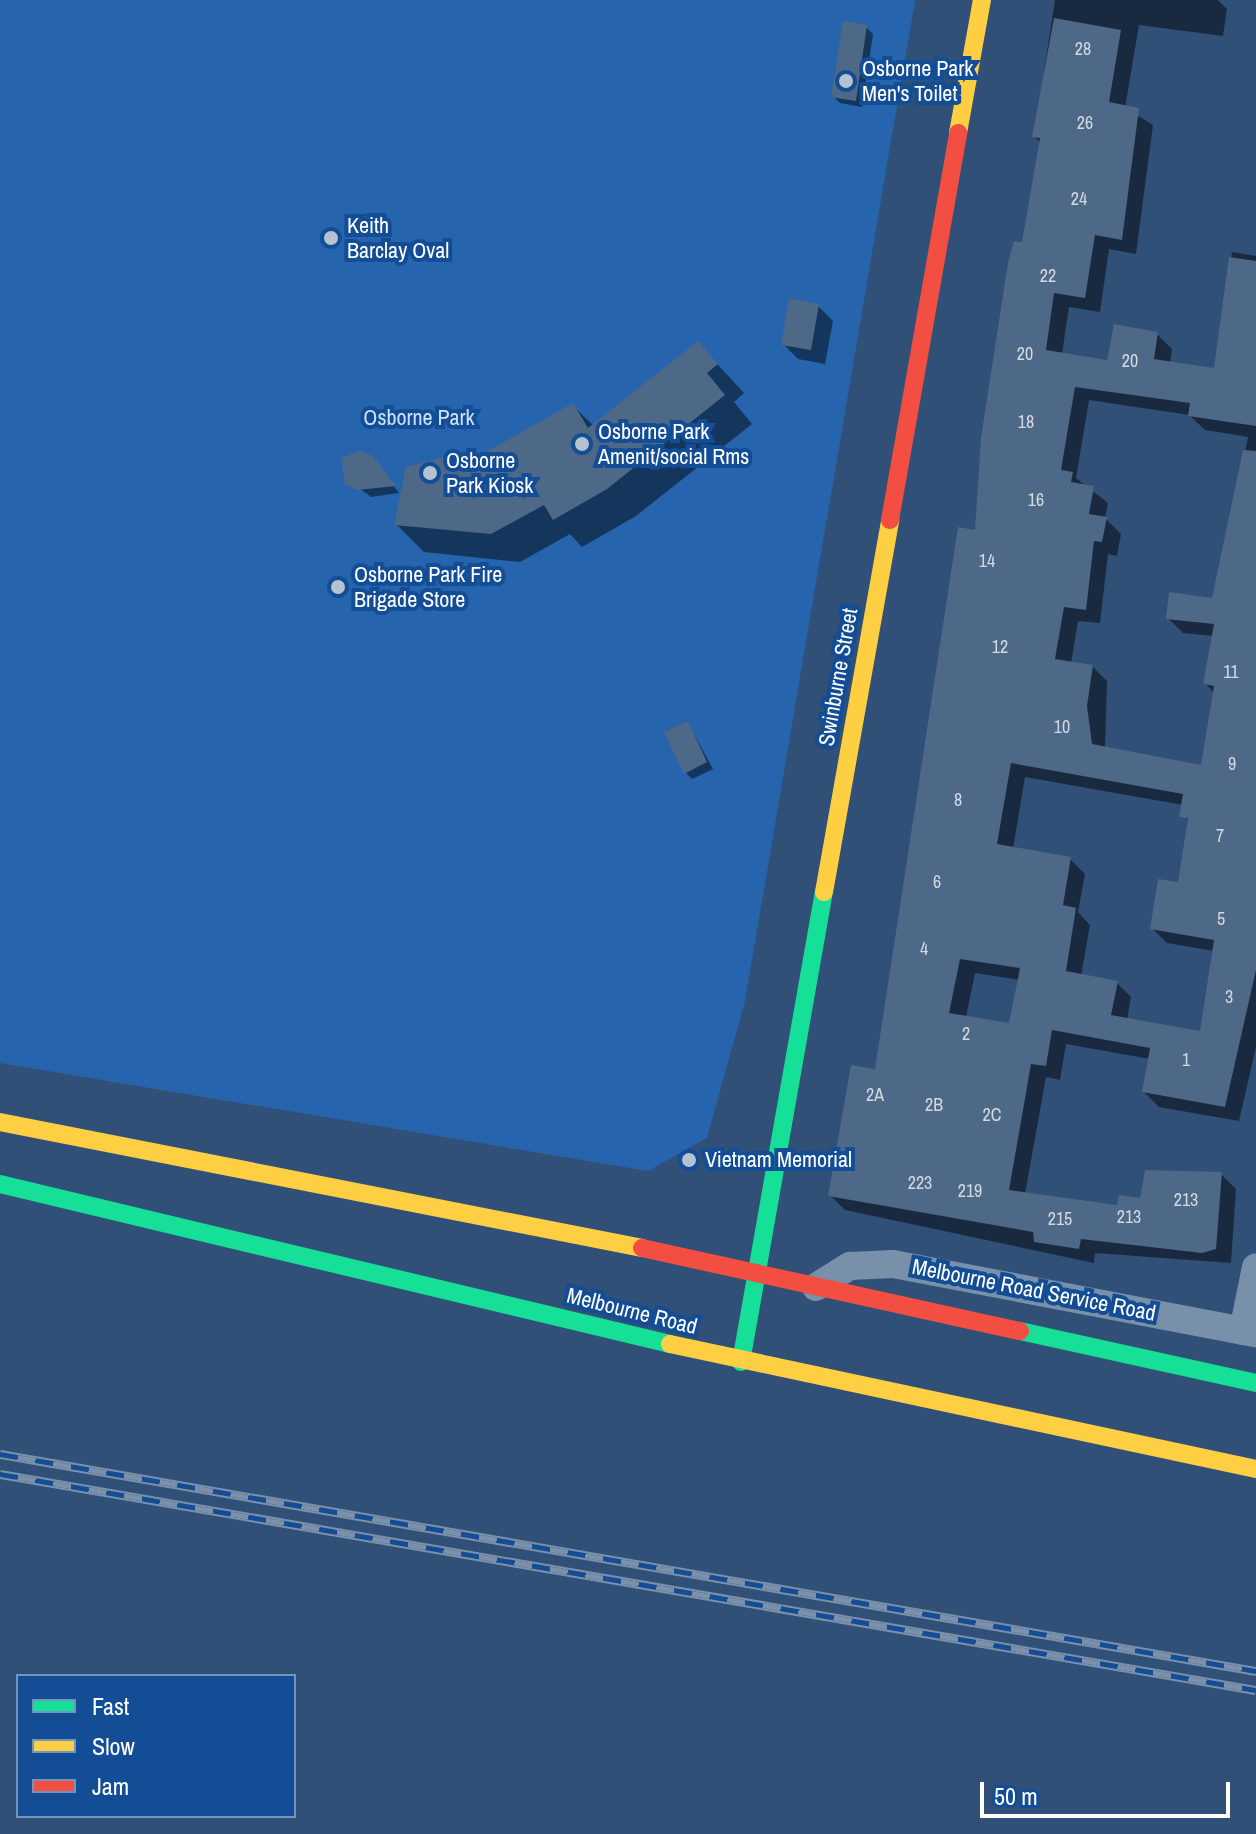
<!DOCTYPE html>
<style>
body{margin:0}
#map{position:relative;width:1256px;height:1834px;overflow:hidden;background:#305078;font-family:"Archivo Narrow",sans-serif}
div>[style]{position:absolute}
.green>*{inset:0;background:#2664ad}
.shadow>*{inset:0;background:#0007}
.building>*{inset:0;background:#4e6887}
.street>*{height:28px;margin:-14px;padding:0 14px;transform-origin:14px;border-radius:14px;background:#7990ab}
.fast>*{height:18px;margin:-9px;padding:0 9px;transform-origin:9px;border-radius:9px;background:#16e098}
.slow>*{height:18px;margin:-9px;padding:0 9px;transform-origin:9px;border-radius:9px;background:#ffcf43}
.jam>*{height:18px;margin:-9px;padding:0 9px;transform-origin:9px;border-radius:9px;background:#f24e42}
.rail>*{height:9px;margin-top:-4.5px;transform-origin:0;background:repeating-linear-gradient(90deg,#124d96 0 18px,#7b90aa 0 36px);box-sizing:border-box;border-block:2px solid #7b90aa}
.dots>*{width:22px;height:22px;translate:-50% -50%;box-sizing:border-box;border:4px solid #124d96;border-radius:50%}
span{translate:-50% -50%;white-space:nowrap;text-align:center;line-height:1.15;-webkit-text-stroke:8px #124d96;paint-order:stroke}
.number-label{font-size:18px;color:#d3d9e1}
.number-label span{-webkit-text-stroke-width:0}
.poi-label{font-size:22px;color:#fff}
.left{translate:0 -50%;text-align:left}
.park-label{font-size:22px;color:#c9e2fd}
.street-label{font-size:22px;color:#fff}
.legend{position:absolute;left:16px;top:1674px;width:280px;height:144px;box-sizing:border-box;background:#124d96;border:2px solid #7194c0;margin:0;padding:10px 14px;list-style:none;font-size:24px;color:#fff}
.legend li{display:flex;align-items:center;gap:16px;height:40px}
.legend b{width:40px;border:2px solid #7194c0}
.scale{position:absolute;left:980px;top:1782px;width:250px;height:36px;box-sizing:border-box;border:4px solid #fff;border-top:0;padding-left:10px;font-size:24px;line-height:28px;white-space:nowrap;color:#fff;-webkit-text-stroke:6px #124d96;paint-order:stroke}
</style>
<div id="map">
<div class="green">
<div style="clip-path:polygon(0 0,915px 0,745px 1001px,707px 1138px,648px 1171px,0 1063px)"></div>
</div>
<div class="shadow">
<div style="clip-path:polygon(evenodd,1055px 0,1218px 0,1227px 9px,1223px 36px,1139px 25px,1125px 108px,1153px 125px,1136px 254px,1109px 249px,1100px 312px,1069px 307px,1062px 354px,1109px 363px,1157px 334px,1172px 349px,1170px 364px,1216px 371px,1232px 252px,1256px 256px,1256px 1047px,1239px 1121px,1159px 1107px,1144px 1092px,1150px 1059px,1066px 1044px,1060px 1080px,1046px 1077px,1025px 1194px,1119px 1208px,1221px 1174px,1236px 1189px,1231px 1263px,1095px 1253px,1094px 1263px,845px 1210px,830px 1195px,876px 1071px,977px 532px,1041px 143px,1034px 136px,1055px 0,1089px 400px,1189px 415px,1205px 430px,1248px 437px,1214px 600px,1168px 618px,1183px 633px,1214px 636px,1205px 683px,1215px 694px,1203px 768px,1105px 749px,1107px 681px,1092px 666px,1071px 663px,1078px 621px,1100px 623px,1108px 554px,1117px 556px,1121px 534px,1105px 518px,1108px 503px,1076px 478px,1089px 400px,1055px 0,1025px 777px,1183px 805px,1189px 824px,1179px 884px,1152px 928px,1167px 943px,1214px 951px,1202px 1033px,1127px 1020px,1131px 997px,1117px 983px,1081px 976px,1090px 925px,1078px 912px,1085px 874px,1070px 859px,1013px 849px,1025px 777px,1055px 0,975px 973px,1020px 980px,1011px 1025px,966px 1017px,975px 973px)"></div>
<div style="clip-path:polygon(866px 27px,873px 34px,862px 107px,840px 103px,833px 96px)"></div>
<div style="clip-path:polygon(818px 306px,833px 321px,825px 364px,798px 359px,783px 344px)"></div>
<div style="clip-path:polygon(698px 343px,744px 393px,734px 402px,752px 424px,636px 516px,582px 547px,570px 534px,520px 562px,424px 552px,396px 524px,451px 457px,462px 468px,573px 406px,594px 426px)"></div>
<div style="clip-path:polygon(343px 459px,374px 461px,399px 493px,371px 497px,344px 476px)"></div>
<div style="clip-path:polygon(688px 723px,713px 769px,692px 779px,685px 772px)"></div>
</div>
<div class="building">
<div style="clip-path:polygon(evenodd,1054px 18px,1121px 30px,1109px 102px,1139px 108px,1122px 240px,1095px 235px,1085px 298px,1054px 293px,1046px 350px,1107px 360px,1114px 324px,1158px 332px,1154px 359px,1214px 368px,1229px 257px,1256px 261px,1256px 426px,1188px 416px,1190px 403px,1075px 387px,1061px 470px,1073px 472px,1071px 482px,1094px 486px,1089px 514px,1107px 517px,1102px 542px,1094px 541px,1086px 610px,1064px 607px,1055px 659px,1093px 665px,1087px 706px,1092px 744px,1201px 765px,1214px 686px,1203px 684px,1214px 624px,1166px 619px,1169px 592px,1212px 598px,1243px 450px,1256px 451px,1256px 970px,1225px 1107px,1142px 1092px,1150px 1048px,1052px 1030px,1046px 1066px,1031px 1064px,1009px 1190px,1117px 1205px,1119px 1195px,1140px 1198px,1145px 1170px,1222px 1172px,1216px 1249px,1202px 1253px,1081px 1239px,1079px 1249px,1034px 1242px,1033px 1232px,828px 1196px,851px 1065px,875px 1069px,958px 527px,975px 530px,981px 438px,1008px 263px,1014px 241px,1022px 242px,1040px 138px,1032px 137px,1054px 18px,1011px 763px,1183px 794px,1179px 817px,1188px 818px,1178px 882px,1158px 879px,1150px 929px,1214px 940px,1200px 1031px,1111px 1015px,1118px 981px,1066px 971px,1076px 908px,1063px 905px,1071px 857px,997px 844px,1011px 763px,1054px 18px,960px 959px,1020px 968px,1009px 1023px,949px 1013px,960px 959px)"></div>
<div style="clip-path:polygon(843px 21px,867px 25px,856px 101px,831px 97px)"></div>
<div style="clip-path:polygon(789px 298px,819px 304px,811px 350px,781px 345px)"></div>
<div style="clip-path:polygon(698px 341px,718px 364px,707px 373px,725px 395px,607px 489px,553px 520px,544px 505px,491px 534px,394px 525px,406px 467px,452px 455px,456px 469px,573px 403px,588px 428px)"></div>
<div style="clip-path:polygon(360px 451px,373px 456px,396px 486px,357px 490px,345px 484px,341px 458px)"></div>
<div style="clip-path:polygon(688px 721px,707px 762px,684px 774px,664px 732px)"></div>
</div>
<div class="street">
<div style="left:816px;top:1287px;width:40px;rotate:-32deg"></div>
<div style="left:850px;top:1266px;width:43px;rotate:-2.7deg"></div>
<div style="left:893px;top:1264px;width:369px;rotate:10.8deg"></div>
<div style="left:1243px;top:1331px;width:65px;rotate:-78.5deg"></div>
</div>
<div class="fast">
<div style="left:0;top:1184px;width:689px;rotate:13.43deg"></div>
<div style="left:1020px;top:1331px;width:242px;rotate:12.4deg"></div>
<div style="left:741px;top:1362px;width:477px;rotate:-80deg"></div>
</div>
<div class="slow">
<div style="left:958px;top:133px;width:135px;rotate:-79.8deg"></div>
<div style="left:824px;top:892px;width:378px;rotate:-79.9deg"></div>
<div style="left:0;top:1122px;width:654px;rotate:11.1deg"></div>
<div style="left:670px;top:1344px;width:599px;rotate:12.04deg"></div>
</div>
<div class="jam">
<div style="left:890px;top:520px;width:393px;rotate:-80deg"></div>
<div style="left:642px;top:1248px;width:387px;rotate:12.4deg"></div>
</div>
<div class="rail">
<div style="left:0;top:1454px;width:1275px;rotate:9.8deg"></div>
<div style="left:0;top:1474px;width:1274px;rotate:9.76deg"></div>
</div>
<div class="dots">
<div style="left:846px;top:81px;background:#b7c2d0"></div>
<div style="left:331px;top:238px;background:#b7c2d0"></div>
<div style="left:582px;top:444px;background:#b7c2d0"></div>
<div style="left:430px;top:473px;background:#b7c2d0"></div>
<div style="left:338px;top:587px;background:#b7c2d0"></div>
<div style="left:689px;top:1160px;background:#b7c2d0"></div>
</div>
<div class="number-label">
<span style="left:1083px;top:49px">28</span>
<span style="left:1085px;top:123px">26</span>
<span style="left:1079px;top:199px">24</span>
<span style="left:1048px;top:276px">22</span>
<span style="left:1025px;top:354px">20</span>
<span style="left:1130px;top:361px">20</span>
<span style="left:1026px;top:422px">18</span>
<span style="left:1036px;top:500px">16</span>
<span style="left:987px;top:561px">14</span>
<span style="left:1000px;top:647px">12</span>
<span style="left:1231px;top:672px">11</span>
<span style="left:1062px;top:727px">10</span>
<span style="left:1232px;top:764px">9</span>
<span style="left:958px;top:800px">8</span>
<span style="left:1220px;top:836px">7</span>
<span style="left:937px;top:882px">6</span>
<span style="left:1221px;top:919px">5</span>
<span style="left:924px;top:949px">4</span>
<span style="left:1229px;top:997px">3</span>
<span style="left:966px;top:1034px">2</span>
<span style="left:1186px;top:1060px">1</span>
<span style="left:875px;top:1095px">2A</span>
<span style="left:934px;top:1105px">2B</span>
<span style="left:992px;top:1115px">2C</span>
<span style="left:920px;top:1183px">223</span>
<span style="left:970px;top:1191px">219</span>
<span style="left:1186px;top:1200px">213</span>
<span style="left:1129px;top:1217px">213</span>
<span style="left:1060px;top:1219px">215</span>
</div>
<div class="poi-label">
<span class="left" style="left:862px;top:81px">Osborne Park<br>Men's Toilet</span>
<span class="left" style="left:347px;top:238px">Keith<br>Barclay Oval</span>
<span class="left" style="left:598px;top:444px">Osborne Park<br>Amenit/social Rms</span>
<span class="left" style="left:446px;top:473px">Osborne<br>Park Kiosk</span>
<span class="left" style="left:354px;top:587px">Osborne Park Fire<br>Brigade Store</span>
<span class="left" style="left:705px;top:1160px">Vietnam Memorial</span>
</div>
<div class="park-label">
<span style="left:419px;top:418px">Osborne Park</span>
</div>
<div class="street-label">
<span style="left:838px;top:677px;rotate:-80deg">Swinburne Street</span>
<span style="left:1034px;top:1290px;rotate:11deg">Melbourne Road Service Road</span>
<span style="left:632px;top:1311px;rotate:14deg">Melbourne Road</span>
</div>
<ul class="legend">
<li><b style="height:10px;background:#16e098"></b>Fast</li>
<li><b style="height:10px;background:#ffcf43"></b>Slow</li>
<li><b style="height:10px;background:#f24e42"></b>Jam</li>
</ul>
<div class="scale">50 m</div>
</div>
